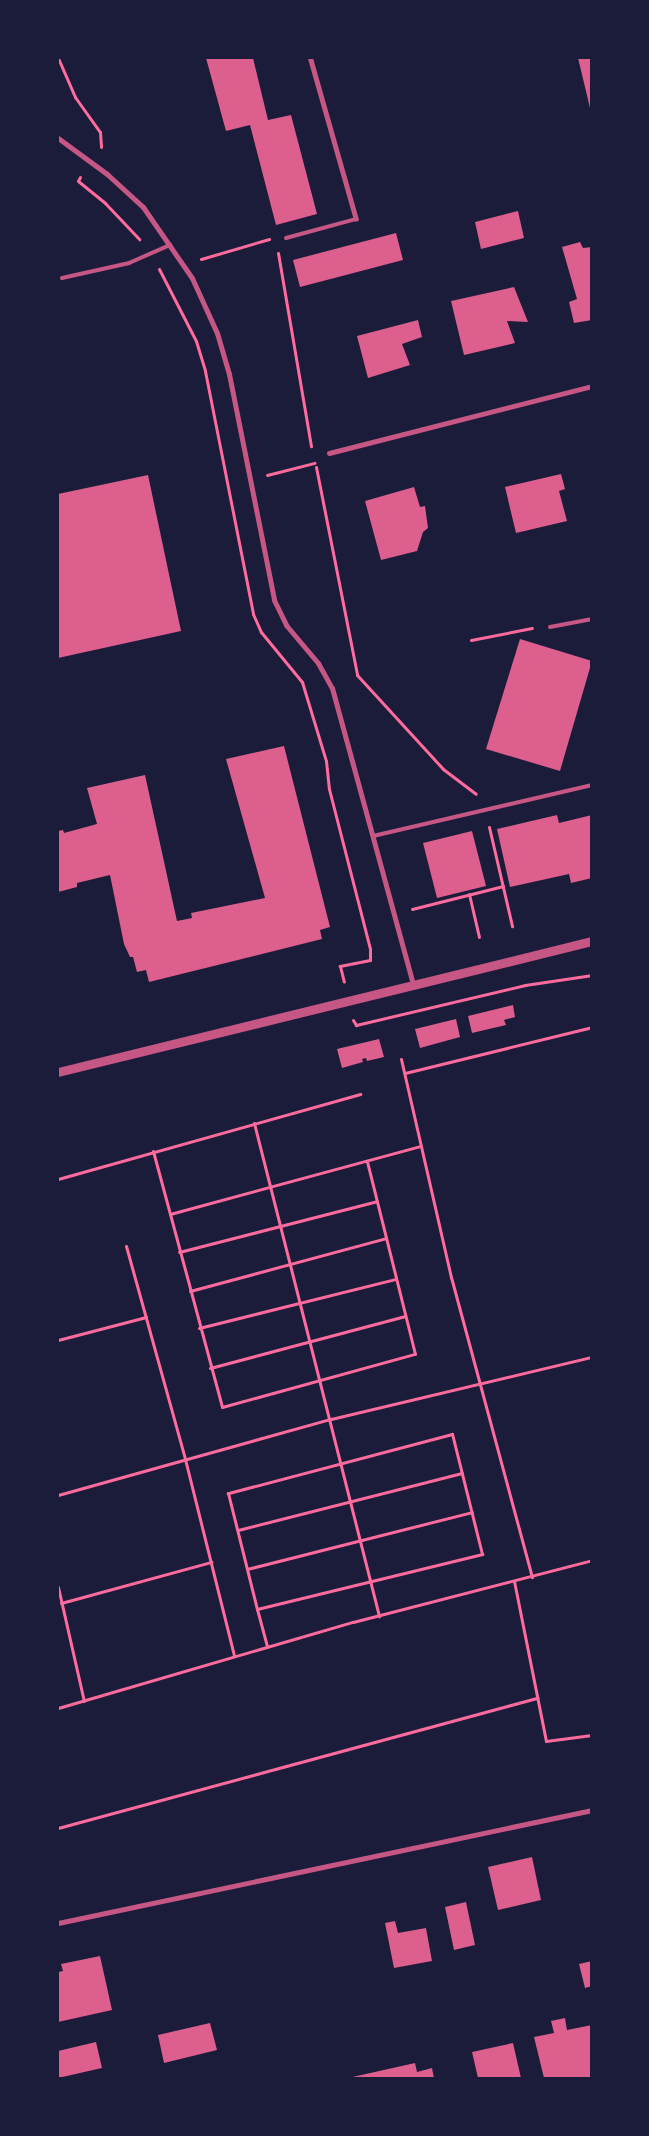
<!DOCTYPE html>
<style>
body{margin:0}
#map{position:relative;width:649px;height:2136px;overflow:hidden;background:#1b1b3a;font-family:Helvetica,sans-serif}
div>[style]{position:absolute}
.building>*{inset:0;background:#dd5f8e}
.path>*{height:3px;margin:-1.5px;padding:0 1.5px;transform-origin:1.5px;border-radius:1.5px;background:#ff6b9d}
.service>*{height:4px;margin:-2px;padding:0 2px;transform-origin:2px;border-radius:2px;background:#c65784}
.minor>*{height:5px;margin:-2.5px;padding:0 2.5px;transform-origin:2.5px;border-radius:2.5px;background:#c65784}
.tertiary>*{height:9px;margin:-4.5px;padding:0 4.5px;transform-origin:4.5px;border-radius:4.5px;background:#c65784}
span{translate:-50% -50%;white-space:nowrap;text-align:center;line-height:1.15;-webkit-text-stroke:4px #1b1b3a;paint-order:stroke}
.frame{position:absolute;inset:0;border:59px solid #1b1b3a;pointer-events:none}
</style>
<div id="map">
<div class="building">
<div style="clip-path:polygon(206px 58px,253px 58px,268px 120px,291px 115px,317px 214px,276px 225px,250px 125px,226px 131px)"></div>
<div style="clip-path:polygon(578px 58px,592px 58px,592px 112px,591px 112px)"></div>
<div style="clip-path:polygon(518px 211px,524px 238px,481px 249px,475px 222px)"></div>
<div style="clip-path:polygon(396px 233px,403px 260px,300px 287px,293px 260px)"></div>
<div style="clip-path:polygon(580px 242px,583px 248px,592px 247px,592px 320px,574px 323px,569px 302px,577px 299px,562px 247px)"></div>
<div style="clip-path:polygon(514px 287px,528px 322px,507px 321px,515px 343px,464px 355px,451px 301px)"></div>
<div style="clip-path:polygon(418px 320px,422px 337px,402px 344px,410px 365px,368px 378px,357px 336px)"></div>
<div style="clip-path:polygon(561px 474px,565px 489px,559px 491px,567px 521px,516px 533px,505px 487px)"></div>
<div style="clip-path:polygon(148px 475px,181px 631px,58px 658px,58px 494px)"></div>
<div style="clip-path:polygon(414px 487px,420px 507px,425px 506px,428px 528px,423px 532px,417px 551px,381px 560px,365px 501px)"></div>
<div style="clip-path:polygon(520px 639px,592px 661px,560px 771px,486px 749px)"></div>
<div style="clip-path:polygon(284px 746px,330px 927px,320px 930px,322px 939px,149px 982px,146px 970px,137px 972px,133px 957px,130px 957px,124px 944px,110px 875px,77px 883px,77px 887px,58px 892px,58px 831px,63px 830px,64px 833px,97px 824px,87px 788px,145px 775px,177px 921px,192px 918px,191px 913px,265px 898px,226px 759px)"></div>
<div style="clip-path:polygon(557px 815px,559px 823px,592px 815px,592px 878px,571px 883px,569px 874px,510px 887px,497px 829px)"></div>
<div style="clip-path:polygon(472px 831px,486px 886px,437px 898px,423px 843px)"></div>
<div style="clip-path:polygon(513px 1005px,515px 1017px,504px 1020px,506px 1025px,472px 1033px,468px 1016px)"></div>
<div style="clip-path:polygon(456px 1019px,460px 1037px,420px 1048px,415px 1029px)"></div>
<div style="clip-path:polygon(379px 1039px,384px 1057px,367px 1061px,366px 1058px,362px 1059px,363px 1062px,342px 1068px,337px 1049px)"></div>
<div style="clip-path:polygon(532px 1857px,541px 1900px,498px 1910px,488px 1867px)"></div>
<div style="clip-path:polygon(466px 1902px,475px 1945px,454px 1950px,445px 1907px)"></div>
<div style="clip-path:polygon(395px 1921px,398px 1933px,426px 1928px,432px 1961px,394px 1968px,385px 1923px)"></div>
<div style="clip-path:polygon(100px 1956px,112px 2010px,58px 2022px,58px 1972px,63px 1971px,61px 1964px)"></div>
<div style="clip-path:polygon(592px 1961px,592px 1986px,585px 1988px,579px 1964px)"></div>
<div style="clip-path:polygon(565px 2018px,567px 2030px,592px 2025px,592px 2077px,544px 2078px,534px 2037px,554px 2033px,551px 2021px)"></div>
<div style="clip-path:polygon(210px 2023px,217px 2050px,164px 2063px,158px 2035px)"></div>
<div style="clip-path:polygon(96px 2042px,102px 2068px,58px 2078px,58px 2051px)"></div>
<div style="clip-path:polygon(513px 2043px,521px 2078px,478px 2078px,472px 2052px)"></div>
<div style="clip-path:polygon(415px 2063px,417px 2072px,432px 2068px,434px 2078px,348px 2078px)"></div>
</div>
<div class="path">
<div style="left:58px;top:58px;width:43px;rotate:66.4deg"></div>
<div style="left:75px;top:97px;width:43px;rotate:54.5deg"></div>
<div style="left:100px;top:132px;width:15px;rotate:86deg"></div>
<div style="left:80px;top:177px;width:4px;rotate:117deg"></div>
<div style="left:78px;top:181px;width:35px;rotate:39deg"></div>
<div style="left:105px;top:203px;width:50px;rotate:46.6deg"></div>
<div style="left:278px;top:253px;width:196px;rotate:80.3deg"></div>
<div style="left:201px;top:259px;width:71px;rotate:-16.4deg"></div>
<div style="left:159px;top:269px;width:81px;rotate:62.8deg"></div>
<div style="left:196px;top:341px;width:31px;rotate:73deg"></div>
<div style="left:205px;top:371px;width:248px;rotate:78.8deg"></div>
<div style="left:253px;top:614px;width:20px;rotate:66deg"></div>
<div style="left:261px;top:632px;width:65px;rotate:50.6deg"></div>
<div style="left:302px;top:682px;width:83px;rotate:73.1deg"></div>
<div style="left:326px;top:761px;width:28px;rotate:84deg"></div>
<div style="left:329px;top:789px;width:165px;rotate:75.6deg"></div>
<div style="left:370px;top:949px;width:11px;rotate:90deg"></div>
<div style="left:370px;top:960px;width:31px;rotate:169deg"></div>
<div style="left:340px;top:966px;width:16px;rotate:76deg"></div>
<div style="left:316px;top:467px;width:212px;rotate:78.8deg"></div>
<div style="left:357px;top:675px;width:127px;rotate:47.5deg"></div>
<div style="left:443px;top:769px;width:41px;rotate:37.1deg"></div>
<div style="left:267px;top:475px;width:49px;rotate:-14.3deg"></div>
<div style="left:471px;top:640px;width:62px;rotate:-11.1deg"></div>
<div style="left:489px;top:827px;width:102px;rotate:76.9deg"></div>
<div style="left:469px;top:894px;width:44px;rotate:76.9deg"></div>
<div style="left:412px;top:909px;width:94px;rotate:-14.2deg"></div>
<div style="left:353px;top:1020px;width:6px;rotate:59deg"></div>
<div style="left:356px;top:1025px;width:174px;rotate:-13.3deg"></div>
<div style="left:525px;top:985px;width:68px;rotate:-8.5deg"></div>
<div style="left:401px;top:1059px;width:224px;rotate:77.1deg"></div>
<div style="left:451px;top:1277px;width:311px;rotate:74.9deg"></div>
<div style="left:405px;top:1073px;width:193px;rotate:-13.8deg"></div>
<div style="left:254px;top:1123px;width:509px;rotate:75.77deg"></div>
<div style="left:153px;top:1151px;width:265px;rotate:74.9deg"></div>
<div style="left:222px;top:1407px;width:200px;rotate:-15.4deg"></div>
<div style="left:415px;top:1354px;width:199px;rotate:-104deg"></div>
<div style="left:58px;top:1179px;width:314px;rotate:-15.7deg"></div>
<div style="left:170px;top:1214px;width:260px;rotate:-15.2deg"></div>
<div style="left:126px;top:1246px;width:221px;rotate:74.5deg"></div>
<div style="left:185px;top:1459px;width:203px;rotate:76deg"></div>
<div style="left:179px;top:1252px;width:204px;rotate:-14.4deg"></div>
<div style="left:190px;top:1291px;width:203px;rotate:-15.1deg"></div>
<div style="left:199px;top:1328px;width:203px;rotate:-14deg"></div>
<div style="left:58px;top:1340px;width:91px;rotate:-14.6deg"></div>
<div style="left:210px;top:1368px;width:202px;rotate:-14.9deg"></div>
<div style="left:58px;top:1495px;width:283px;rotate:-15.6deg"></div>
<div style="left:331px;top:1419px;width:268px;rotate:-13.4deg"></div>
<div style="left:238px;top:1530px;width:231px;rotate:-14.3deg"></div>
<div style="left:247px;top:1569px;width:232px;rotate:-14.2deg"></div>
<div style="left:514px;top:1581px;width:163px;rotate:78.7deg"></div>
<div style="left:546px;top:1741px;width:46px;rotate:-7.4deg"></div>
<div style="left:58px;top:1587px;width:117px;rotate:77.2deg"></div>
<div style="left:61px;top:1603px;width:156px;rotate:-15.3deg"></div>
<div style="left:257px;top:1609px;width:232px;rotate:-13.7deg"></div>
<div style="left:482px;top:1554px;width:124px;rotate:-104deg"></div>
<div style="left:452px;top:1434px;width:232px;rotate:165.2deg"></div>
<div style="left:228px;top:1493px;width:120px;rotate:76deg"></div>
<div style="left:257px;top:1609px;width:38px;rotate:75deg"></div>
<div style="left:58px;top:1708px;width:307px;rotate:-16.3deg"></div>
<div style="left:353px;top:1622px;width:247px;rotate:-14.5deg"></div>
<div style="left:58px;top:1828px;width:497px;rotate:-15.2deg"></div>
</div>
<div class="service">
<div style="left:286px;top:238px;width:73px;rotate:-15.2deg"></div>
<div style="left:62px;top:278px;width:69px;rotate:-12.6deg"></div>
<div style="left:129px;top:263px;width:45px;rotate:-23.7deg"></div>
<div style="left:550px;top:627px;width:43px;rotate:-10.8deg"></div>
<div style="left:373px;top:836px;width:225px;rotate:-13.1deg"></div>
</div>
<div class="minor">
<div style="left:310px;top:58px;width:167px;rotate:74.1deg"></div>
<div style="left:58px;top:138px;width:61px;rotate:36.3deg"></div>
<div style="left:107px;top:174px;width:49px;rotate:42.5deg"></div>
<div style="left:143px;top:207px;width:86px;rotate:55.4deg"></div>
<div style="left:192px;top:278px;width:60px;rotate:65.6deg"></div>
<div style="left:217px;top:333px;width:43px;rotate:73.7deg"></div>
<div style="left:229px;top:374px;width:230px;rotate:78.7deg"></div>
<div style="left:274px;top:600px;width:28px;rotate:64deg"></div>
<div style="left:286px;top:625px;width:50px;rotate:49.9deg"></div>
<div style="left:318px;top:663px;width:29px;rotate:61deg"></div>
<div style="left:332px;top:688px;width:307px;rotate:74.7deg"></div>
<div style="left:329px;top:453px;width:271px;rotate:-14.3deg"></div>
<div style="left:58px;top:1923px;width:546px;rotate:-11.95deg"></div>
</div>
<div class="tertiary">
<div style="left:58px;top:1072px;width:550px;rotate:-13.78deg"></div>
</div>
<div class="frame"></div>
</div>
